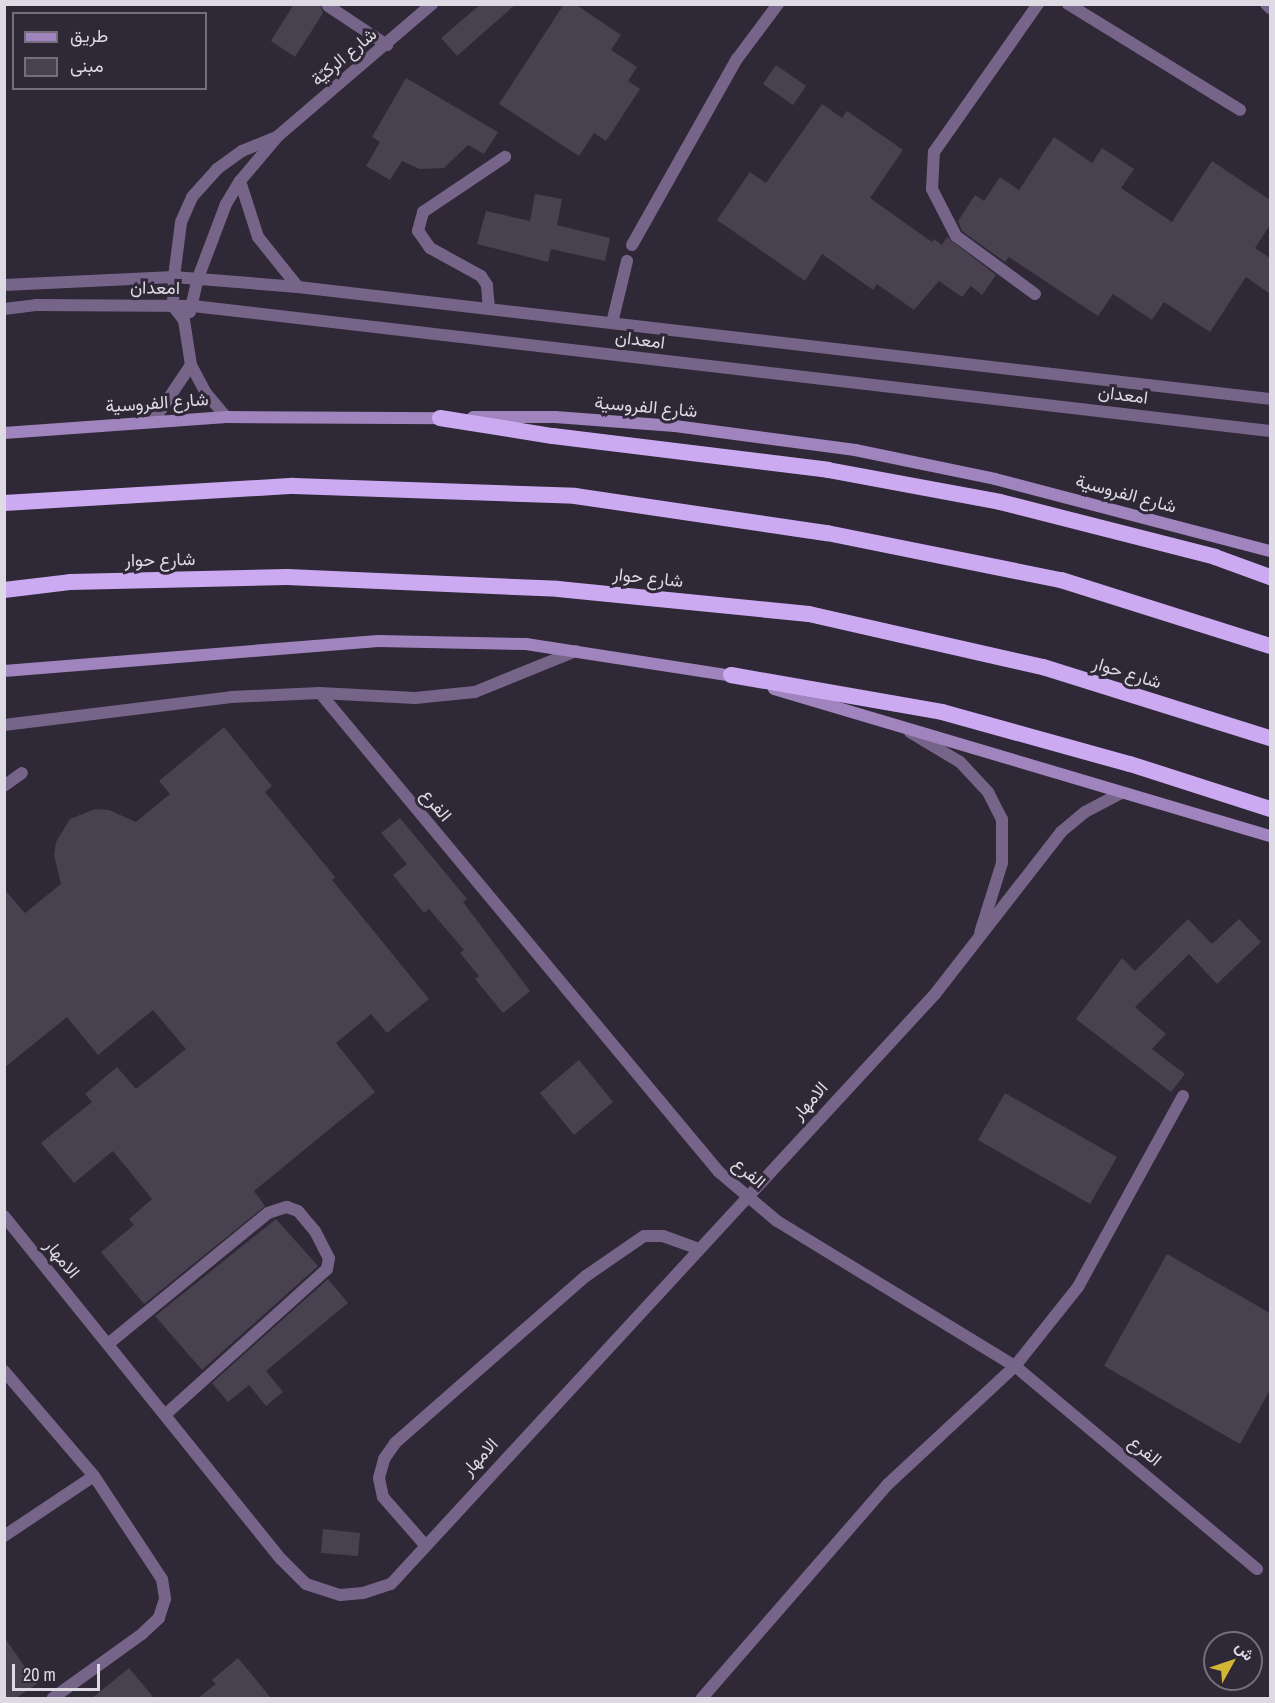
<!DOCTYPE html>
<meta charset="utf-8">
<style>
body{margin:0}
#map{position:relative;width:1275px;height:1703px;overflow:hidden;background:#2f2837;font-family:"Archivo Narrow",Vazirmatn,sans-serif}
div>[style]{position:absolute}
.building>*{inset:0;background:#484150}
.service>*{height:12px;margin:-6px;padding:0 6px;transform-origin:6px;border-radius:6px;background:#766588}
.minor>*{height:12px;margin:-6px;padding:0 6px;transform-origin:6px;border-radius:6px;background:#766588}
.tertiary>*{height:12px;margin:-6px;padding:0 6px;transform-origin:6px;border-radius:6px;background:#766588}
.secondary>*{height:12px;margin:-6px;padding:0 6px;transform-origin:6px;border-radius:6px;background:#a084bd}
.trunk>*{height:16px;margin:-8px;padding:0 8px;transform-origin:8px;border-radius:8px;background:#ccaaf1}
span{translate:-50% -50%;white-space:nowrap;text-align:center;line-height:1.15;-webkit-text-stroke:6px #2f2837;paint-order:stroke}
.street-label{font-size:18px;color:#dedae3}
.frame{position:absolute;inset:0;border:6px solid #dedae3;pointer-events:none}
.legend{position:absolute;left:12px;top:12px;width:195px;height:78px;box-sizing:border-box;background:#2f2837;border:2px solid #756f7c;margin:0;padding:8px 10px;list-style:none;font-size:18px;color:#dedae3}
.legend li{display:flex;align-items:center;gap:12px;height:30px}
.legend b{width:30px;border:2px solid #756f7c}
.north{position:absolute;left:1203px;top:1631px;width:60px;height:60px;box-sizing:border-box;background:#2f2837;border:2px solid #756f7c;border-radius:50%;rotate:50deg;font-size:16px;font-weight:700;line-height:24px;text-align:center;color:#dedae3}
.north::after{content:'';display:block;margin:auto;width:21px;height:27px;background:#d2b735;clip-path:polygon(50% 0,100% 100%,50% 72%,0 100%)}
.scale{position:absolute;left:12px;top:1664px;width:88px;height:27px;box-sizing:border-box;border:3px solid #dedae3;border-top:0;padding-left:8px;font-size:18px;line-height:21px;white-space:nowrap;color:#dedae3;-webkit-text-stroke:4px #2f2837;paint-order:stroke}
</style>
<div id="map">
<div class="building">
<div style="clip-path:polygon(294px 4px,320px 4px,323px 13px,295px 57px,271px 41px)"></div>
<div style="clip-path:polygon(481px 4px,516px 4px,457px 56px,441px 38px)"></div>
<div style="clip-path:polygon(564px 4px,575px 4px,621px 35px,611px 50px,637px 67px,628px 81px,640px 89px,606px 141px,594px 133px,579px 156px,499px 104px)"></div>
<div style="clip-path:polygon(776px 65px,806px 86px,793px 105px,763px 84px)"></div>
<div style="clip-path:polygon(406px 78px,498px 132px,484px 154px,468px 145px,444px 168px,420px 169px,402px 161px,390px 180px,366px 166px,380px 142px,372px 137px)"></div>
<div style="clip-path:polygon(822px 104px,842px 118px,847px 111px,903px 150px,870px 198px,932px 242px,934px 239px,942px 245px,947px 237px,996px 275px,982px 295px,971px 286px,962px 297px,939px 281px,914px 310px,877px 284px,873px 290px,822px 254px,805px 281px,717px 220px,750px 172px,766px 183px)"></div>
<div style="clip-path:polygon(1054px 137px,1092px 163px,1102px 148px,1134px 169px,1121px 188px,1172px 222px,1212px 161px,1270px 200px,1270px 225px,1255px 248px,1270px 258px,1270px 294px,1246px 277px,1210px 332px,1164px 302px,1152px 320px,1113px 294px,1098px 316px,1009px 257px,1005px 262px,962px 231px,958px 221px,975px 195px,984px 201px,1000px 177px,1019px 190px)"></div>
<div style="clip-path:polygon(535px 194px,562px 199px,557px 225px,610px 238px,605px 261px,551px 249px,548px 262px,477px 244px,486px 211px,530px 221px)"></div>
<div style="clip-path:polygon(224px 727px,272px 786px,265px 792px,335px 877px,332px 880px,429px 999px,387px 1033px,371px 1014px,336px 1043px,375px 1092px,254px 1191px,265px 1206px,144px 1304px,101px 1252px,134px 1225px,129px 1219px,152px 1199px,113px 1151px,74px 1183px,41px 1143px,92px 1102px,85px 1094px,117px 1067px,136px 1089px,186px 1049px,153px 1010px,98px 1055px,67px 1017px,4px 1068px,4px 889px,25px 913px,61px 884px,54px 855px,56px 842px,70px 819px,95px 809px,109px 810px,136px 822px,170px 794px,159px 781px)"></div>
<div style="clip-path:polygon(400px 818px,467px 899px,463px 902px,530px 991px,503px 1013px,475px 979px,479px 976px,460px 953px,464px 950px,429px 909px,424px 913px,393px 875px,407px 864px,381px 833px)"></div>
<div style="clip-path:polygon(1188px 919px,1212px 944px,1239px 919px,1261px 942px,1217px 984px,1189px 954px,1135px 1007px,1166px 1034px,1152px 1049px,1185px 1074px,1171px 1092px,1076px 1019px,1122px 958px,1135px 971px)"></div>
<div style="clip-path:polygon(579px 1060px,613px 1102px,574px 1135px,540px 1093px)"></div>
<div style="clip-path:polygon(1005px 1093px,1117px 1157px,1090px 1204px,978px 1140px)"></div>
<div style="clip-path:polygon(276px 1219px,318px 1266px,202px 1370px,155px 1316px)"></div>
<div style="clip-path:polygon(1167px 1254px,1270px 1313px,1270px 1390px,1240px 1444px,1104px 1366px)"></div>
<div style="clip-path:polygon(328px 1279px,348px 1303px,266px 1371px,283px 1392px,266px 1406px,249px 1385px,228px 1402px,212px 1383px)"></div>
<div style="clip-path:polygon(323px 1529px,360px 1533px,358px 1556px,321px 1553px)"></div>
<div style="clip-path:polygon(4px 1637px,37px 1684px,16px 1698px,4px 1698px)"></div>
<div style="clip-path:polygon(238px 1658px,271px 1698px,198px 1698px,216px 1684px,212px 1680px)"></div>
<div style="clip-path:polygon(129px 1668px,154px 1698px,92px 1698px)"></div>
</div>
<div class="service">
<div style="left:328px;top:6px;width:71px;rotate:33.5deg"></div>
<div style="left:489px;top:309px;width:24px;rotate:-95deg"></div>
<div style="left:487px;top:285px;width:11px;rotate:-124deg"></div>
<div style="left:481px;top:276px;width:58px;rotate:-151.2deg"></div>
<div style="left:430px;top:248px;width:21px;rotate:-125deg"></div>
<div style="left:418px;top:231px;width:20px;rotate:-75deg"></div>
<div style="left:423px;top:212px;width:99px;rotate:-33.9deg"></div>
<div style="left:4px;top:786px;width:22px;rotate:-36deg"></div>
<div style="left:108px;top:1344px;width:207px;rotate:-39.3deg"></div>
<div style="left:268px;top:1213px;width:20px;rotate:-18deg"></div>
<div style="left:287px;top:1207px;width:12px;rotate:20deg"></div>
<div style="left:298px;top:1211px;width:26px;rotate:50deg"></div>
<div style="left:315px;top:1231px;width:30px;rotate:63deg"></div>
<div style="left:329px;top:1258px;width:11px;rotate:100deg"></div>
<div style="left:327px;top:1269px;width:218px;rotate:138deg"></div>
<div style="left:425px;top:1545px;width:64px;rotate:-131.2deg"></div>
<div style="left:383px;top:1497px;width:19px;rotate:-102deg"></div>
<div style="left:379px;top:1478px;width:20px;rotate:-75deg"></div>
<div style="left:384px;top:1459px;width:19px;rotate:-55deg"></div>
<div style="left:395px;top:1443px;width:254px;rotate:-41.2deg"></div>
<div style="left:586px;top:1276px;width:70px;rotate:-34.6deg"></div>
<div style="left:644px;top:1236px;width:19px"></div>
<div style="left:663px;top:1236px;width:35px;rotate:20deg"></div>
</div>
<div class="minor">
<div style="left:1068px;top:4px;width:202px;rotate:31.6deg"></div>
<div style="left:1266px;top:4px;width:6px;rotate:45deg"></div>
<div style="left:632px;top:245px;width:214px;rotate:-60.6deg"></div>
<div style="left:737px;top:59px;width:69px;rotate:-53.3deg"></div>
<div style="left:174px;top:277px;width:55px;rotate:-82.7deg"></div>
<div style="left:181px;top:222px;width:27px;rotate:-66deg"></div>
<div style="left:192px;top:197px;width:38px;rotate:-48deg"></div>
<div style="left:217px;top:169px;width:31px;rotate:-36deg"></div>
<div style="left:242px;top:151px;width:35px;rotate:-22deg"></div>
<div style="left:198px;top:278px;width:79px;rotate:-69.3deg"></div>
<div style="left:226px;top:204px;width:27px;rotate:-59deg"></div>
<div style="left:240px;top:181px;width:59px;rotate:-49.8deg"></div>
<div style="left:278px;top:136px;width:203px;rotate:-40.6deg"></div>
<div style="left:1035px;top:294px;width:98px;rotate:-143.7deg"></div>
<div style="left:956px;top:236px;width:53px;rotate:-117.1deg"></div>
<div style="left:932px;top:189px;width:37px;rotate:-87deg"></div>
<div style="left:934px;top:152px;width:181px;rotate:-54.9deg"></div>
<div style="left:612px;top:323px;width:64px;rotate:-76.4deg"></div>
<div style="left:320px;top:693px;width:623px;rotate:50.21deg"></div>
<div style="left:719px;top:1172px;width:76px;rotate:40.2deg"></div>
<div style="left:777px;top:1221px;width:279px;rotate:31.4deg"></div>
<div style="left:1015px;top:1366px;width:316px;rotate:40deg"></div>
<div style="left:4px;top:725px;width:229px;rotate:-7deg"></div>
<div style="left:231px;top:697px;width:89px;rotate:-2.6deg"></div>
<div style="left:320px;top:693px;width:95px;rotate:3deg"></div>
<div style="left:415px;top:698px;width:60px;rotate:-5.7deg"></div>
<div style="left:475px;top:692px;width:109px;rotate:-22.1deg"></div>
<div style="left:910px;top:732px;width:58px;rotate:31deg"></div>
<div style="left:960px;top:762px;width:41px;rotate:47deg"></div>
<div style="left:988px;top:792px;width:30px;rotate:63deg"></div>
<div style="left:1002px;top:819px;width:44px;rotate:90deg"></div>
<div style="left:1002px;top:863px;width:73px;rotate:107.4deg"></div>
<div style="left:4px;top:1216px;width:441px;rotate:51.1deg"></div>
<div style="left:281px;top:1559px;width:35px;rotate:45deg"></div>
<div style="left:306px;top:1584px;width:36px;rotate:18deg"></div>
<div style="left:340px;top:1595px;width:23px;rotate:-5deg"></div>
<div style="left:363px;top:1593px;width:29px;rotate:-18deg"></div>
<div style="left:391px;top:1584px;width:803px;rotate:-47.32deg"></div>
<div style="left:935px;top:994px;width:205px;rotate:-52.1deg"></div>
<div style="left:1061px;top:832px;width:31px;rotate:-40deg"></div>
<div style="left:1085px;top:812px;width:41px;rotate:-27.8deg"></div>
<div style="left:4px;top:1371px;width:138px;rotate:49.4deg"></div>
<div style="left:94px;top:1476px;width:123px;rotate:56.6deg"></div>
<div style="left:162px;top:1579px;width:20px;rotate:81deg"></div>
<div style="left:165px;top:1599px;width:20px;rotate:108deg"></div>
<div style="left:159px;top:1618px;width:23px;rotate:137deg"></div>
<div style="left:142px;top:1634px;width:110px;rotate:144.3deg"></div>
<div style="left:4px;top:1536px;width:108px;rotate:-33.7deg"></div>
<div style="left:702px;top:1698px;width:282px;rotate:-49deg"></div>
<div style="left:887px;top:1485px;width:175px;rotate:-42.9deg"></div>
<div style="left:1015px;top:1366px;width:101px;rotate:-51.4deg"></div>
<div style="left:1078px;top:1287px;width:218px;rotate:-61.2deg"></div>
</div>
<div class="tertiary">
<div style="left:240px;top:181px;width:59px;rotate:72.2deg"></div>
<div style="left:258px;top:237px;width:64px;rotate:51.3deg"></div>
<div style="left:174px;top:277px;width:29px;rotate:92deg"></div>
<div style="left:173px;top:306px;width:18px;rotate:52deg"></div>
<div style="left:184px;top:320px;width:46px;rotate:81.2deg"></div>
<div style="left:191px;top:365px;width:32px;rotate:62deg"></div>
<div style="left:206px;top:393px;width:31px;rotate:50deg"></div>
<div style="left:4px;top:285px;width:170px;rotate:-2.7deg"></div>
<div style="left:174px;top:277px;width:124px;rotate:4.6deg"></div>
<div style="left:298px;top:287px;width:978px;rotate:6.57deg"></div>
<div style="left:4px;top:309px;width:32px;rotate:-7deg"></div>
<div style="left:36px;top:305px;width:157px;rotate:0.4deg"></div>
<div style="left:193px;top:306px;width:1084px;rotate:6.62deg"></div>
<div style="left:190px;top:312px;width:35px;rotate:-77deg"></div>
<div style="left:154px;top:420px;width:66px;rotate:-56.1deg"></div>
</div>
<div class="secondary">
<div style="left:473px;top:417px;width:82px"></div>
<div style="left:555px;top:417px;width:120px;rotate:4.3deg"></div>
<div style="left:675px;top:426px;width:182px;rotate:7.6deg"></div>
<div style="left:855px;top:450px;width:143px;rotate:11.7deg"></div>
<div style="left:995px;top:479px;width:284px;rotate:14.7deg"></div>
<div style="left:4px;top:433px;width:223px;rotate:-4.1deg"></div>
<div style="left:226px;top:417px;width:221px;rotate:0.3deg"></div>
<div style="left:4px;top:671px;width:375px;rotate:-4.6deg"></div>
<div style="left:378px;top:641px;width:148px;rotate:1.2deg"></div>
<div style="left:526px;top:644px;width:215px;rotate:8.8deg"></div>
<div style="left:774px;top:689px;width:517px;rotate:16.51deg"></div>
</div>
<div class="trunk">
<div style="left:440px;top:418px;width:114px;rotate:9.1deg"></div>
<div style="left:553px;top:436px;width:277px;rotate:7deg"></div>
<div style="left:828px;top:470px;width:175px;rotate:10.5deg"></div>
<div style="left:1000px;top:502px;width:222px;rotate:14.3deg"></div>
<div style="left:1215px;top:557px;width:59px;rotate:20deg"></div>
<div style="left:4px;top:503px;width:290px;rotate:-3.4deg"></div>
<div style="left:294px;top:486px;width:281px;rotate:2deg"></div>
<div style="left:575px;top:496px;width:255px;rotate:8.4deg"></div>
<div style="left:827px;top:533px;width:239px;rotate:11.4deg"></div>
<div style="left:1061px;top:580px;width:219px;rotate:17.5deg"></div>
<div style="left:4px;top:590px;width:66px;rotate:-6.9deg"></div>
<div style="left:70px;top:582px;width:217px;rotate:-1.3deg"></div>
<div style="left:287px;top:577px;width:271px;rotate:2.5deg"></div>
<div style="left:558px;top:589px;width:252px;rotate:5.7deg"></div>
<div style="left:809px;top:614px;width:240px;rotate:12.8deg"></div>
<div style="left:1043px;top:667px;width:238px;rotate:17.4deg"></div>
<div style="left:731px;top:675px;width:214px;rotate:9.9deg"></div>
<div style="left:942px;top:712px;width:195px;rotate:15.5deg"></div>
<div style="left:1130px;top:764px;width:147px;rotate:17.8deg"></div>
</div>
<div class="street-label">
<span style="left:344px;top:57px;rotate:-40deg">شارع الركيّة</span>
<span style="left:155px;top:288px;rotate:1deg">امعدان</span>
<span style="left:640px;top:340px;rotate:7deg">امعدان</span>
<span style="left:1123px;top:395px;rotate:7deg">امعدان</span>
<span style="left:157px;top:403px;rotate:-4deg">شارع الفروسية</span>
<span style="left:646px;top:407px;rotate:5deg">شارع الفروسية</span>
<span style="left:1126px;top:494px;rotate:15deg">شارع الفروسية</span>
<span style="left:160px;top:560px;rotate:-1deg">شارع حوار</span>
<span style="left:648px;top:578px;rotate:6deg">شارع حوار</span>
<span style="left:1127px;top:673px;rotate:17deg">شارع حوار</span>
<span style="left:436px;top:805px;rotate:50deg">الفرع</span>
<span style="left:810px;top:1101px;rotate:-48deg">الامهار</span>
<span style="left:749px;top:1173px;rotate:41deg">الفرع</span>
<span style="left:62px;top:1259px;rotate:51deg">الامهار</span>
<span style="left:1145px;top:1451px;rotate:40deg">الفرع</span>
<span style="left:480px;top:1457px;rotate:-47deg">الامهار</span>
</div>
<div class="frame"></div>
<ul class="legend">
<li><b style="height:8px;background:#a084bd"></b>طريق</li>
<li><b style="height:16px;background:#484150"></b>مبنى</li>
</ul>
<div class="north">ش</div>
<div class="scale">20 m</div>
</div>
